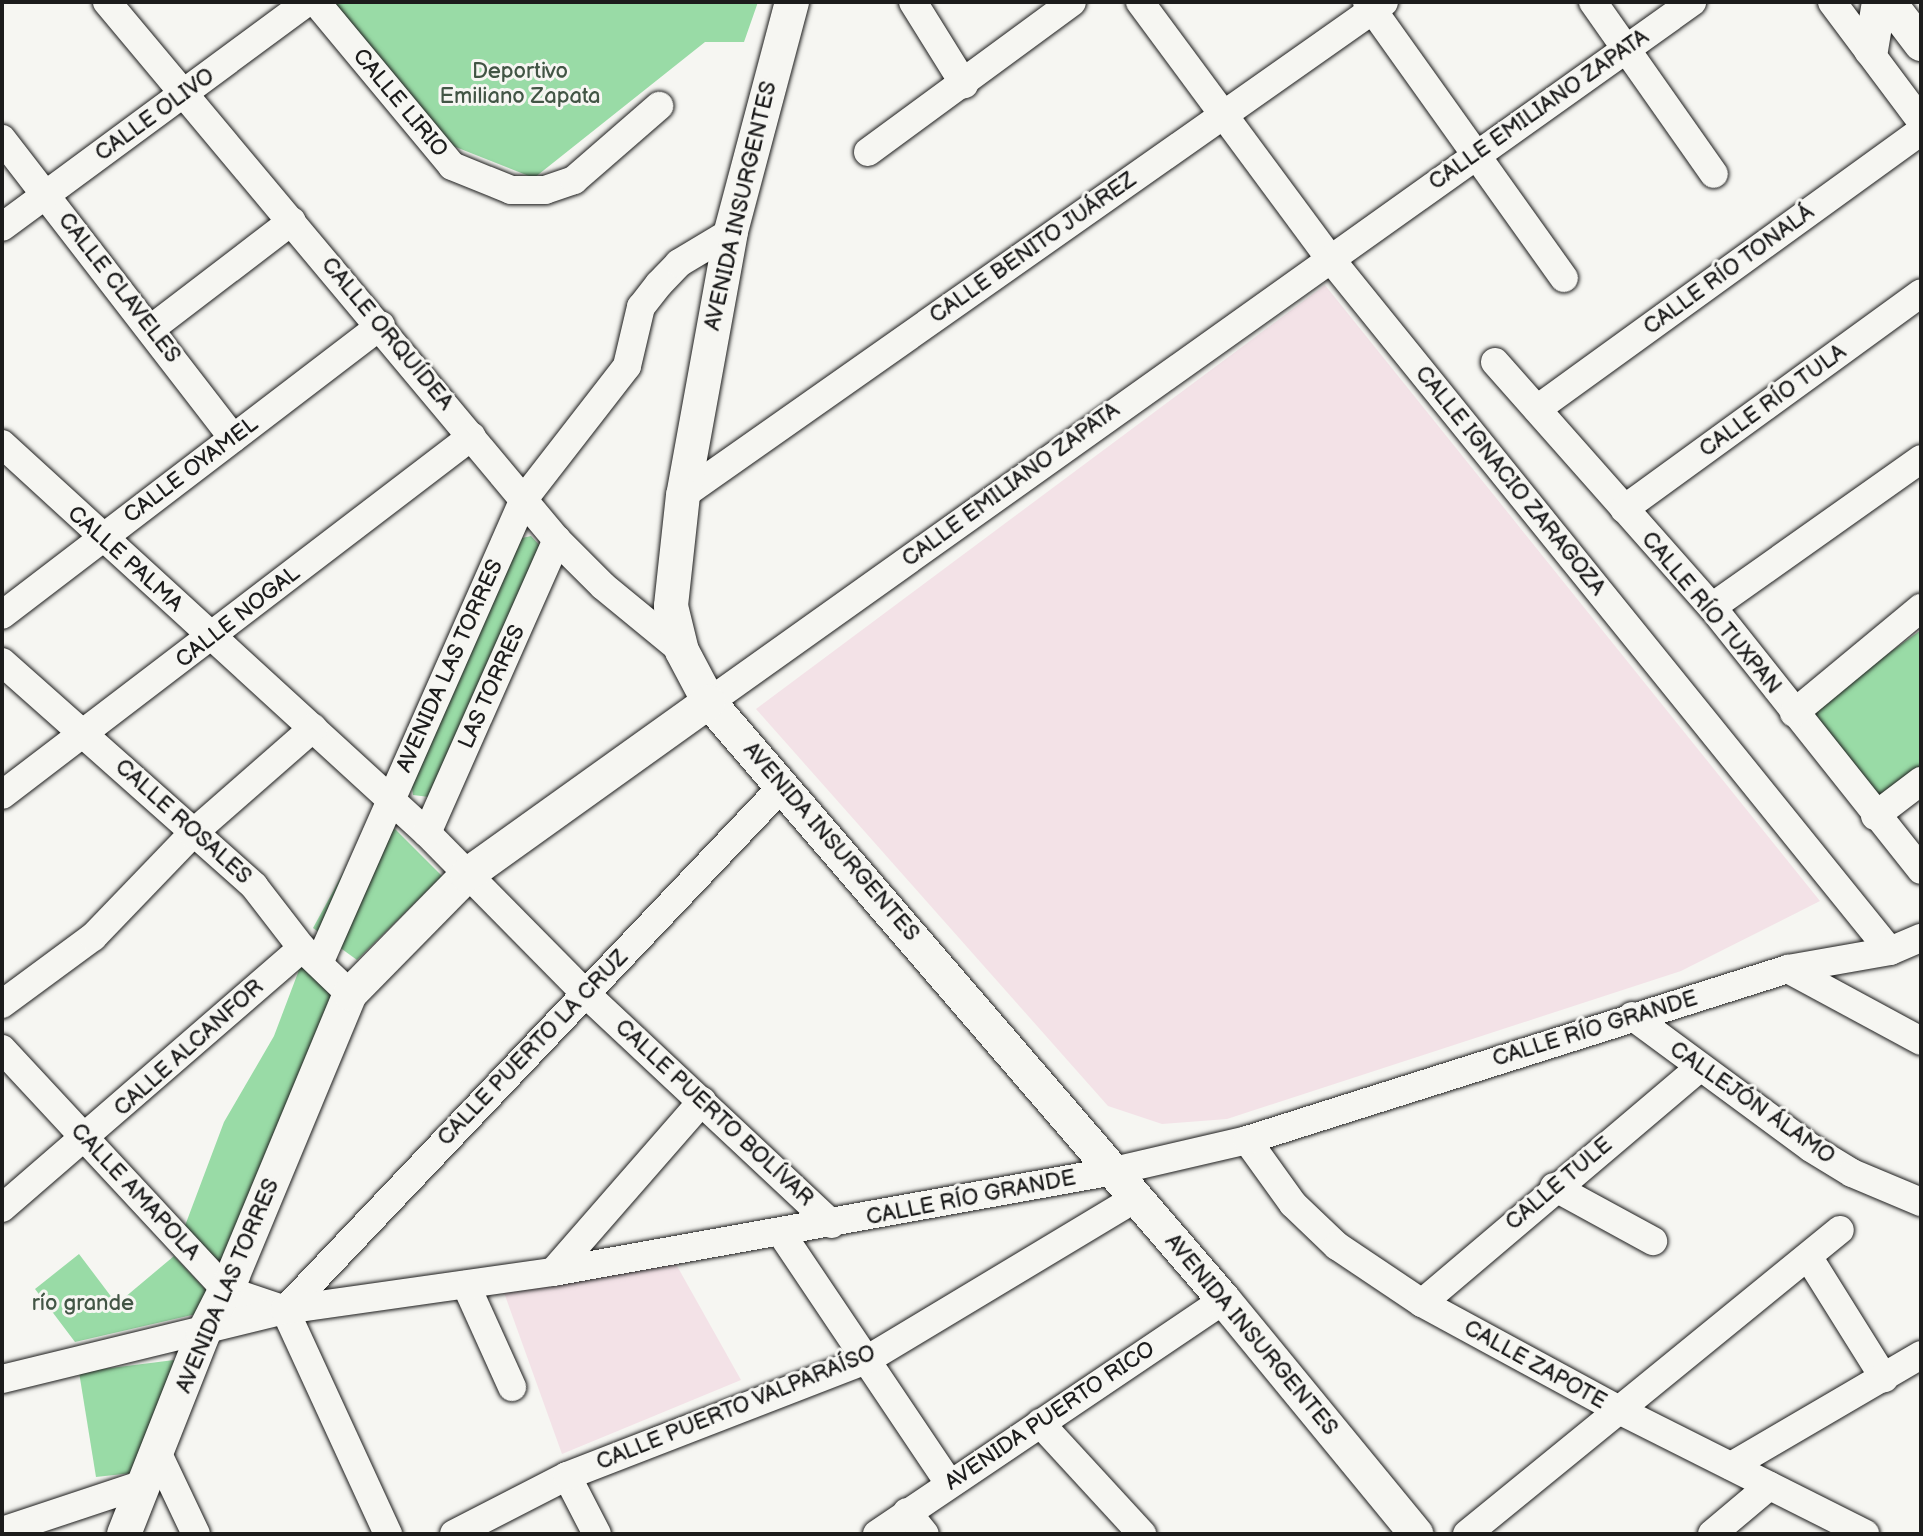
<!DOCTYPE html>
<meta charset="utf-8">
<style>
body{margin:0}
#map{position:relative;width:1923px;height:1536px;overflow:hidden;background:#f6f6f2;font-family:"Balsamiq Sans",sans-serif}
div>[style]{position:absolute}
.built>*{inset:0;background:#f3e2e7}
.green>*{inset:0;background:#99dba6}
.roads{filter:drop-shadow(0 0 2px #1c1c1c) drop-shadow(0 0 2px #1c1c1c)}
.minor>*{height:28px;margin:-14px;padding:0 14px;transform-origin:14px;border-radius:14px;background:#f6f6f2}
.major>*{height:34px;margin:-17px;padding:0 17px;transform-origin:17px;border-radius:17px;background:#f6f6f2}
span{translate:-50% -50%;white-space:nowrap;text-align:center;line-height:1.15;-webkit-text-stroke:6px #f6f6f2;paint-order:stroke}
.park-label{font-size:22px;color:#425545}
.street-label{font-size:22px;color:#1c1c1c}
.frame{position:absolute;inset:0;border:4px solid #1c1c1c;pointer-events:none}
</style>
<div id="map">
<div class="built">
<div style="clip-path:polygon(1325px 285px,1820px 901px,1681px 971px,1227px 1119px,1162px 1124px,1108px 1106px,756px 709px)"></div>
<div style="clip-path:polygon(672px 1257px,741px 1380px,562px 1454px,502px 1287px)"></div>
</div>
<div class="green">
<div style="clip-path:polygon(320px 2px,758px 2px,744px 42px,705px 42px,534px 178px,448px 144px)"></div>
<div style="clip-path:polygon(531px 536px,542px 548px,429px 797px,413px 795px,411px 780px,522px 538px)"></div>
<div style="clip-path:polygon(1921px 630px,1921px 768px,1876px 802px,1808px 711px)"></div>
<div style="clip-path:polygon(377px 811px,442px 876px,357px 960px,313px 928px)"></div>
<div style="clip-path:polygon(302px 962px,339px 991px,230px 1270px,183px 1231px,224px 1122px,274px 1036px)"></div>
<div style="clip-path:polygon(79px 1254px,113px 1299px,124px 1298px,174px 1256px,208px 1292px,205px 1312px,75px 1342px,35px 1289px)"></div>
<div style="clip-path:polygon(182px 1359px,141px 1472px,96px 1477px,79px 1372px)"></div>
</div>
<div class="roads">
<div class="minor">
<div style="left:107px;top:2px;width:701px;rotate:50.09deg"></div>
<div style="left:557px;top:540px;width:65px;rotate:45deg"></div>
<div style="left:603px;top:586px;width:102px;rotate:39.4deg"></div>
<div style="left:316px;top:2px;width:213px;rotate:50.3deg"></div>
<div style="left:452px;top:166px;width:64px;rotate:22.1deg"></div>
<div style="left:511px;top:190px;width:34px"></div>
<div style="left:545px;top:190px;width:31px;rotate:-19deg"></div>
<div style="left:574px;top:180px;width:113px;rotate:-41deg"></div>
<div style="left:913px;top:2px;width:97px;rotate:58.1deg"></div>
<div style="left:1140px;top:2px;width:317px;rotate:53.5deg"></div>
<div style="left:1329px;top:257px;width:892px;rotate:51.05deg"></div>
<div style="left:1367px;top:2px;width:339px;rotate:54.5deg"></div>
<div style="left:1593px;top:2px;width:210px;rotate:54.9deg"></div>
<div style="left:1832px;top:2px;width:149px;rotate:53.2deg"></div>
<div style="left:2px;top:139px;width:378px;rotate:52.3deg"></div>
<div style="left:868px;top:152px;width:253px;rotate:-36.3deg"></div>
<div style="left:2px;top:227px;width:379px;rotate:-36.4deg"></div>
<div style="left:152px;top:328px;width:176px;rotate:-37.4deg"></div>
<div style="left:1495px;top:362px;width:327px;rotate:48.5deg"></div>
<div style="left:1712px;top:607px;width:336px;rotate:51.5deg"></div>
<div style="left:1537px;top:409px;width:474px;rotate:-35.9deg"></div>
<div style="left:2px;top:444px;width:576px;rotate:42.47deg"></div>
<div style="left:427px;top:833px;width:225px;rotate:45.4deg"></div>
<div style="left:585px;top:993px;width:338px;rotate:43.1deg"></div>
<div style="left:683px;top:495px;width:857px;rotate:-35.12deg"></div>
<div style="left:1624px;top:509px;width:367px;rotate:-36deg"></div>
<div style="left:1712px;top:607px;width:256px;rotate:-35.3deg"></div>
<div style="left:2px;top:615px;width:477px;rotate:-37.4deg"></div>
<div style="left:2px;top:662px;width:337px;rotate:41.6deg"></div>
<div style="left:254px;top:886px;width:78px;rotate:52.3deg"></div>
<div style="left:302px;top:948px;width:66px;rotate:43.8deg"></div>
<div style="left:709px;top:702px;width:1207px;rotate:-35.45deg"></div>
<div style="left:1794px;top:713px;width:165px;rotate:-39.6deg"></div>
<div style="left:2px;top:795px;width:591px;rotate:-37.37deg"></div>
<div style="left:1875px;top:816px;width:58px;rotate:-37.3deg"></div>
<div style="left:427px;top:833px;width:321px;rotate:-66.1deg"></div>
<div style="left:320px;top:961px;width:505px;rotate:-66.18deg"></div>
<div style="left:524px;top:499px;width:168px;rotate:-52.2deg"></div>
<div style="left:627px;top:366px;width:61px;rotate:-76.7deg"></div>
<div style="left:641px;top:307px;width:29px;rotate:-52deg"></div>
<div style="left:659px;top:284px;width:29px;rotate:-46deg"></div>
<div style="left:679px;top:263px;width:61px;rotate:-30.8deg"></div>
<div style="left:1788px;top:969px;width:151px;rotate:28.4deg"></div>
<div style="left:2px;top:1004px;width:113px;rotate:-36.4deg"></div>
<div style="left:93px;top:937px;width:143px;rotate:-46.1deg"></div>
<div style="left:192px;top:834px;width:161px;rotate:-41.2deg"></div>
<div style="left:1632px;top:1016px;width:222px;rotate:36.4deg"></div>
<div style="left:1811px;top:1148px;width:48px;rotate:31.4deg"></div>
<div style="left:1852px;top:1173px;width:75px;rotate:22.8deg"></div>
<div style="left:2px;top:1049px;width:329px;rotate:47.1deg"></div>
<div style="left:226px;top:1290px;width:62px;rotate:18.7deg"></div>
<div style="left:1247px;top:1140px;width:79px;rotate:54.3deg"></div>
<div style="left:1293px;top:1204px;width:61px;rotate:43.7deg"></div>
<div style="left:1337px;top:1246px;width:102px;rotate:33.8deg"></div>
<div style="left:1422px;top:1303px;width:220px;rotate:28.5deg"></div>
<div style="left:1615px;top:1408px;width:280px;rotate:26.7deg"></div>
<div style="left:1554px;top:1187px;width:113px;rotate:28.6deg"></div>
<div style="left:2px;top:1208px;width:397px;rotate:-40.9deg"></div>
<div style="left:781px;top:1233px;width:301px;rotate:56.1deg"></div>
<div style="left:1809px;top:1258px;width:142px;rotate:58deg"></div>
<div style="left:553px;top:1272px;width:227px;rotate:-48.9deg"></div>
<div style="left:466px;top:1285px;width:112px;rotate:65.7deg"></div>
<div style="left:1422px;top:1303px;width:363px;rotate:-40.3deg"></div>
<div style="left:285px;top:1310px;width:723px;rotate:-46.46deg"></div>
<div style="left:285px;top:1310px;width:247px;rotate:65.3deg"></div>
<div style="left:2px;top:1379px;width:291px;rotate:-13.7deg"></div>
<div style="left:285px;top:1310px;width:271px;rotate:-8.1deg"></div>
<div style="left:553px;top:1272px;width:570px;rotate:-10.21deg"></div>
<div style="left:1114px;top:1171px;width:137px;rotate:-13.1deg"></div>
<div style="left:1247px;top:1140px;width:567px;rotate:-17.54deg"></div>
<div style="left:1788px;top:969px;width:104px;rotate:-10deg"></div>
<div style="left:1890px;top:951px;width:34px;rotate:-23deg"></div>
<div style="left:1040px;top:1423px;width:151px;rotate:47.4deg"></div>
<div style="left:159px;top:1456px;width:86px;rotate:64.6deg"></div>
<div style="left:1731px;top:1466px;width:220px;rotate:-30.3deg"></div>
<div style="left:567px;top:1476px;width:65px;rotate:62.7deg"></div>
<div style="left:907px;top:1512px;width:28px;rotate:51deg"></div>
<div style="left:2px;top:1531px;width:152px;rotate:-18.4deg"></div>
<div style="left:454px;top:1534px;width:127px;rotate:-27.2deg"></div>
<div style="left:567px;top:1476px;width:323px;rotate:-21.2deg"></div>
<div style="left:868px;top:1359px;width:313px;rotate:-31deg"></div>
<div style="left:877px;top:1534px;width:419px;rotate:-34deg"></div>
<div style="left:1467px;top:1534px;width:481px;rotate:-39.2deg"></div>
<div style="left:1712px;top:1534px;width:75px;rotate:-40.1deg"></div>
</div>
<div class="major">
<div style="left:792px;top:2px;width:238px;rotate:104.9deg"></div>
<div style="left:731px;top:232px;width:267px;rotate:100.3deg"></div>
<div style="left:683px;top:495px;width:112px;rotate:96.2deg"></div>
<div style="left:671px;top:606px;width:46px;rotate:76.3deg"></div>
<div style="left:682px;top:651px;width:58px;rotate:62.1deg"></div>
<div style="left:709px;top:702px;width:789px;rotate:49.26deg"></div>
<div style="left:1224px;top:1300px;width:303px;rotate:50.6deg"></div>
<div style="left:1889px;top:2px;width:53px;rotate:52.7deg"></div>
<div style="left:1871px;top:50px;width:49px;rotate:-80.5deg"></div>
<div style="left:124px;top:1534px;width:215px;rotate:-68.4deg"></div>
<div style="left:203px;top:1334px;width:66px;rotate:-63deg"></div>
<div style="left:233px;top:1275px;width:304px;rotate:-67.4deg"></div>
<div style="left:350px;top:994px;width:167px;rotate:-45.5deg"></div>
<div style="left:467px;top:875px;width:297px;rotate:-35.6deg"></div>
</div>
</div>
<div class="park-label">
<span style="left:520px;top:84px">Deportivo<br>Emiliano Zapata</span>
<span style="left:83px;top:1304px">río grande</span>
</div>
<div class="street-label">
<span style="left:400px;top:103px;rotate:50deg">CALLE LIRIO</span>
<span style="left:1539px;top:110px;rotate:-35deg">CALLE EMILIANO ZAPATA</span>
<span style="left:155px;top:115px;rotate:-36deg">CALLE OLIVO</span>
<span style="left:741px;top:206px;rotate:-77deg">AVENIDA INSURGENTES</span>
<span style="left:1033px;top:248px;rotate:-35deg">CALLE BENITO JUÁREZ</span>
<span style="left:1729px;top:270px;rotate:-36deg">CALLE RÍO TONALÁ</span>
<span style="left:119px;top:288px;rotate:52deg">CALLE CLAVELES</span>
<span style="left:387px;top:334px;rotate:50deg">CALLE ORQUÍDEA</span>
<span style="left:1773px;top:401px;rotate:-36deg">CALLE RÍO TULA</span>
<span style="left:191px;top:470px;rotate:-37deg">CALLE OYAMEL</span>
<span style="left:1510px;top:481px;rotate:51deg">CALLE IGNACIO ZARAGOZA</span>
<span style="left:1011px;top:485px;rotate:-36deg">CALLE EMILIANO ZAPATA</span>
<span style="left:125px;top:559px;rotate:42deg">CALLE PALMA</span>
<span style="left:1711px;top:613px;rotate:50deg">CALLE RÍO TUXPAN</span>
<span style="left:238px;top:617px;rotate:-38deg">CALLE NOGAL</span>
<span style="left:450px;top:666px;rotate:-66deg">AVENIDA LAS TORRES</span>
<span style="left:492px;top:687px;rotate:-66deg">LAS TORRES</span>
<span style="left:183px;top:822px;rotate:42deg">CALLE ROSALES</span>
<span style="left:831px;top:842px;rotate:49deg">AVENIDA INSURGENTES</span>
<span style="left:1595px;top:1029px;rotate:-17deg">CALLE RÍO GRANDE</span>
<span style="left:189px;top:1048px;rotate:-42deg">CALLE ALCANFOR</span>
<span style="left:533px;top:1048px;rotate:-46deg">CALLE PUERTO LA CRUZ</span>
<span style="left:1752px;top:1103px;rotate:35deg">CALLEJÓN ÁLAMO</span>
<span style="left:714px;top:1113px;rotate:43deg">CALLE PUERTO BOLÍVAR</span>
<span style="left:1559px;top:1184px;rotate:-40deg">CALLE TULE</span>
<span style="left:135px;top:1192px;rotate:47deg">CALLE AMAPOLA</span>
<span style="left:971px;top:1198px;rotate:-11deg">CALLE RÍO GRANDE</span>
<span style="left:228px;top:1286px;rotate:-67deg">AVENIDA LAS TORRES</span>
<span style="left:1251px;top:1335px;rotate:50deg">AVENIDA INSURGENTES</span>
<span style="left:1535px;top:1365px;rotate:29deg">CALLE ZAPOTE</span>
<span style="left:736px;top:1408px;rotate:-22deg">CALLE PUERTO VALPARAÍSO</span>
<span style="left:1050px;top:1416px;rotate:-34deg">AVENIDA PUERTO RICO</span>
</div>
<div class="frame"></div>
</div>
